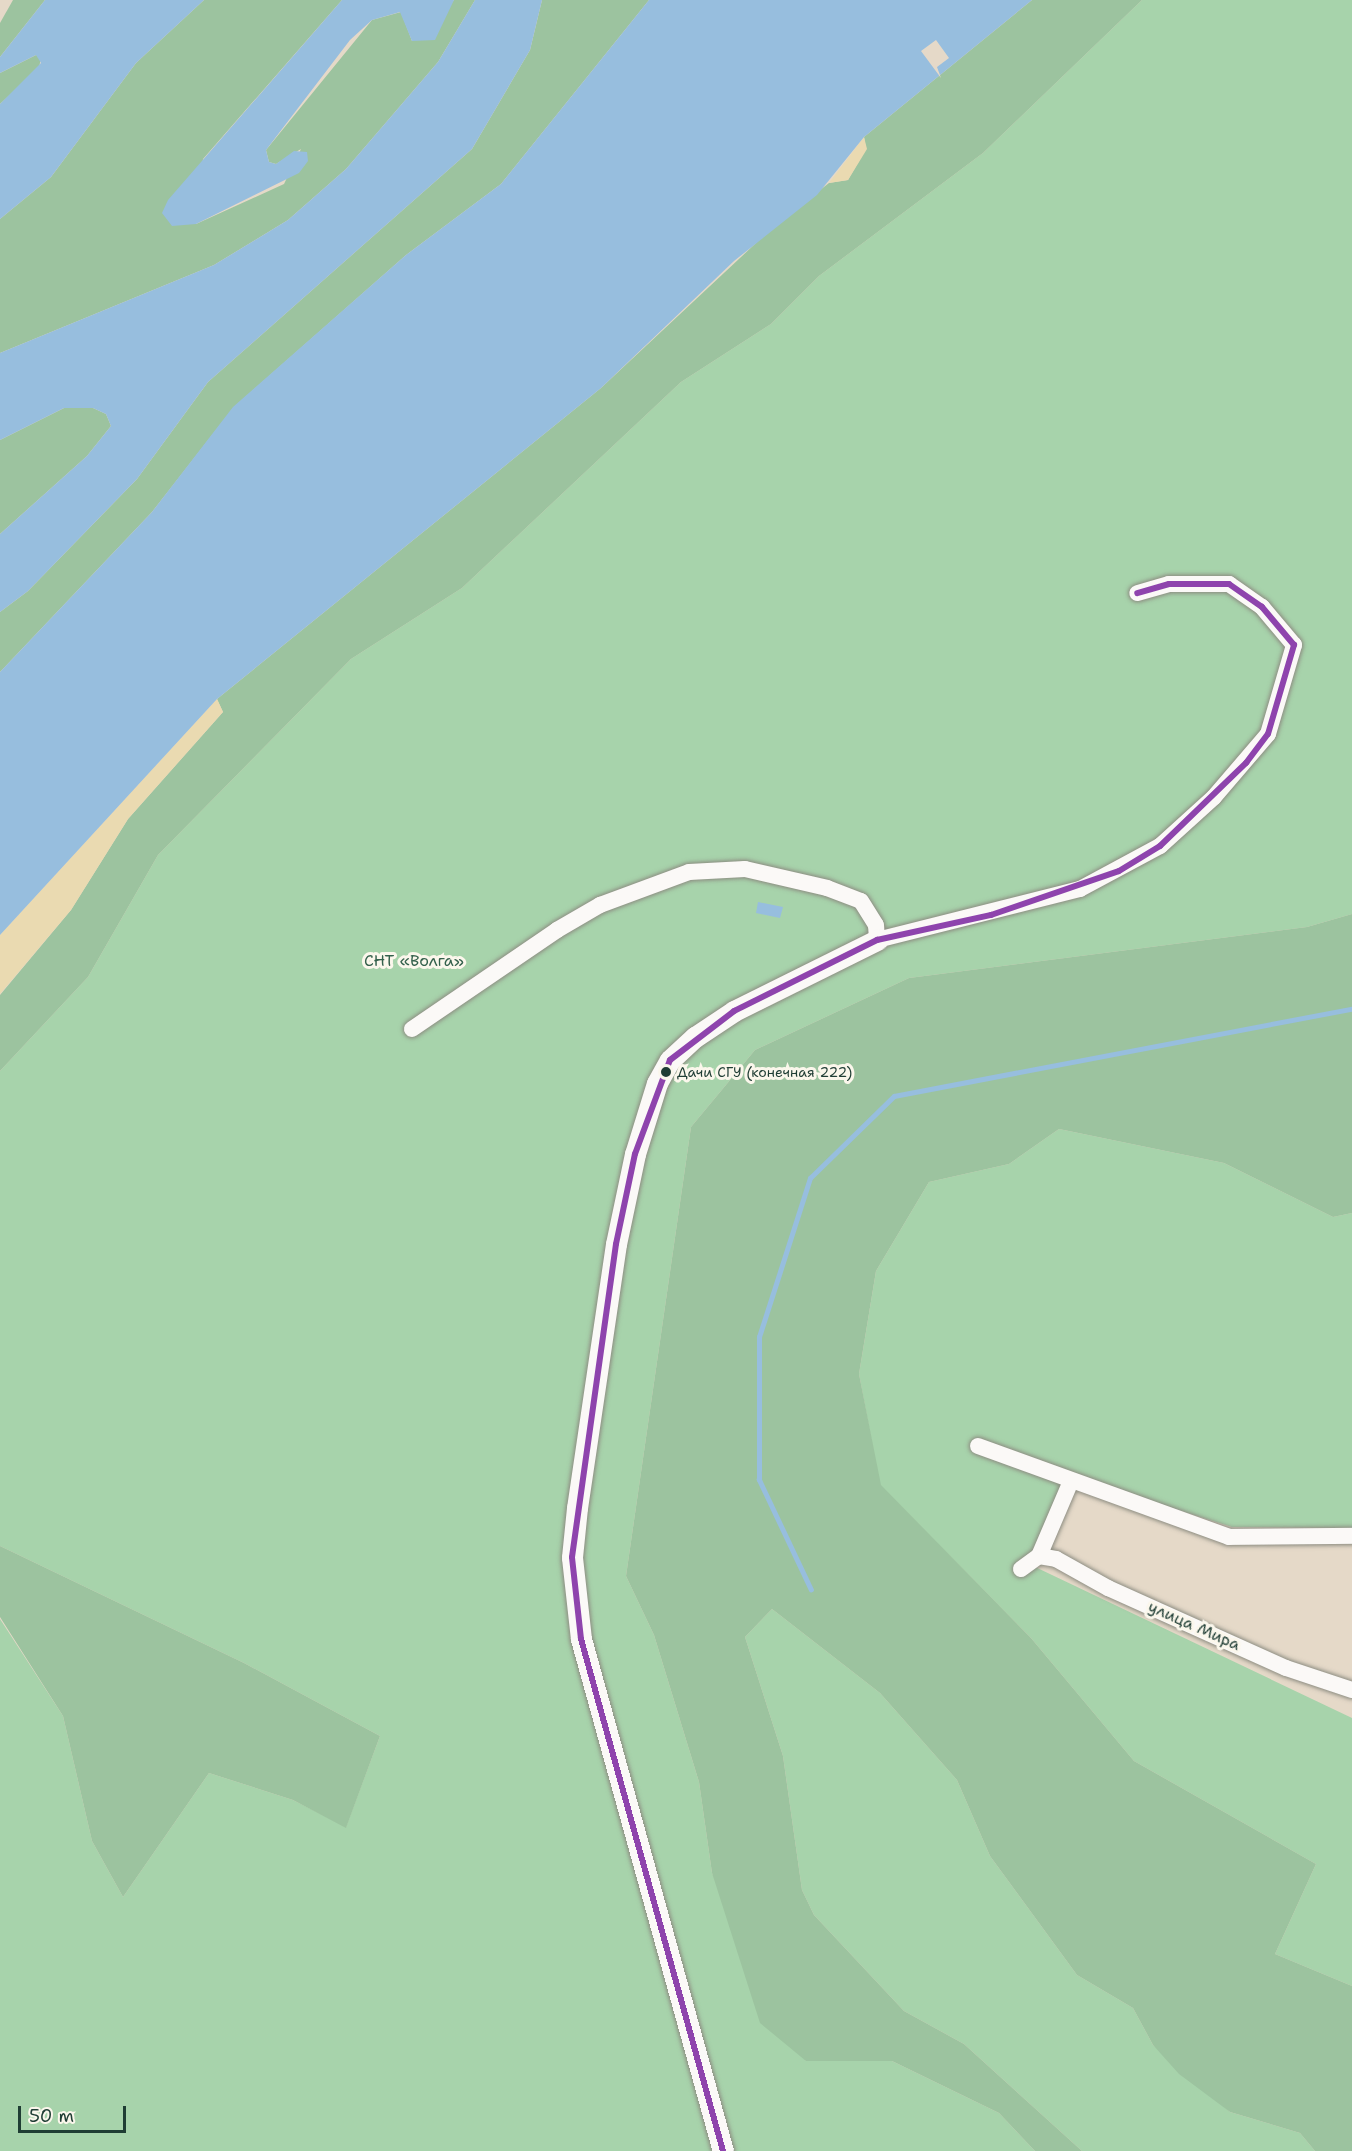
<!DOCTYPE html>
<meta charset="utf-8">
<style>
body{margin:0}
#map{position:relative;width:1352px;height:2151px;overflow:hidden;background:#e5d9c8;font-family:"Shantell Sans",sans-serif}
div>[style]{position:absolute}
.green>*{inset:0;background:#a7d3ab}
.forest>*{inset:0;background:#9cc39f}
.sand>*{inset:0;background:#eadab1}
.water>*{inset:0;background:#97bede}
.pier>*{inset:0;background:#e5d9c8}
.stream>*{height:4.5px;margin:-2.25px;padding:0 2.25px;transform-origin:2.25px;border-radius:2.25px;background:#97bede}
.roads{filter:drop-shadow(0 0 2px #8d8d82) drop-shadow(0 0 2px #8d8d82)}
.minor>*{height:16px;margin:-8px;padding:0 8px;transform-origin:8px;border-radius:8px;background:#fbf9f7}
.tertiary>*{height:21px;margin:-10.5px;padding:0 10.5px;transform-origin:10.5px;border-radius:10.5px;background:#fbf9f7}
.bus-1>*{height:6px;margin:-3px;padding:0 3px;transform-origin:3px;border-radius:3px;background:#8e44ad}
.dots>*{width:16px;height:16px;translate:-50% -50%;box-sizing:border-box;border:3px solid #fbf7ec;border-radius:50%}
span{translate:-50% -50%;white-space:nowrap;text-align:center;line-height:1.15;-webkit-text-stroke:6px #fbf7ec;paint-order:stroke}
.bus-label{font-size:14px;color:#1f3d34}
.left{translate:0 -50%;text-align:left}
.park-label{font-size:16px;color:#34614c}
.street-label{font-size:16px;color:#1f3d34}
.scale{position:absolute;left:18px;top:2106px;width:108px;height:27px;box-sizing:border-box;border:3px solid #1f3d34;border-top:0;padding-left:8px;font-size:18px;line-height:21px;white-space:nowrap;color:#1f3d34;-webkit-text-stroke:4px #fbf7ec;paint-order:stroke}
</style>
<div id="map">
<div class="green">
<div style="clip-path:polygon(1142px 0,1352px 0,1352px 914px,1307px 927px,909px 978px,755px 1050px,691px 1127px,626px 1576px,654px 1635px,699px 1782px,712px 1873px,806px 2061px,892px 2061px,999px 2113px,1035px 2151px,0 2151px,0 1619px,63px 1716px,92px 1841px,123px 1897px,209px 1773px,293px 1800px,346px 1827px,380px 1736px,244px 1663px,0 1546px,0 1071px,88px 977px,158px 855px,351px 659px,462px 588px,681px 382px,771px 324px,819px 276px,983px 153px)"></div>
<div style="clip-path:polygon(1059px 1129px,1224px 1163px,1333px 1217px,1352px 1213px,1352px 1528px,1232px 1527px,1068px 1475px,1031px 1565px,1352px 1718px,1352px 1986px,1275px 1954px,1316px 1864px,1134px 1761px,1031px 1638px,880px 1485px,859px 1374px,876px 1271px,929px 1182px,1009px 1164px)"></div>
<div style="clip-path:polygon(772px 1609px,880px 1693px,957px 1780px,990px 1856px,1077px 1975px,1133px 2008px,1153px 2045px,1230px 2112px,1300px 2133px,1315px 2151px,1082px 2151px,964px 2044px,904px 2011px,814px 1915px,802px 1890px,783px 1756px,745px 1637px)"></div>
</div>
<div class="forest">
<div style="clip-path:polygon(13px 0,45px 0,0 57px,0 23px)"></div>
<div style="clip-path:polygon(204px 0,342px 0,203px 159px,196px 224px,284px 184px,301px 149px,276px 164px,269px 162px,266px 150px,372px 20px,401px 12px,412px 41px,454px 0,475px 0,438px 62px,346px 169px,288px 220px,214px 265px,0 353px,0 219px,51px 177px,136px 63px)"></div>
<div style="clip-path:polygon(542px 0,649px 0,501px 184px,406px 255px,234px 407px,152px 512px,0 672px,0 612px,28px 591px,137px 479px,208px 382px,472px 149px,530px 50px)"></div>
<div style="clip-path:polygon(1032px 0,1142px 0,983px 153px,819px 276px,771px 324px,681px 382px,462px 588px,351px 659px,158px 855px,88px 977px,0 1071px,0 995px,71px 910px,128px 819px,223px 712px,217px 699px,601px 388px,771px 229px,829px 183px,848px 180px,866px 149px,864px 137px)"></div>
<div style="clip-path:polygon(36px 55px,41px 57px,39px 68px,0 104px,0 73px)"></div>
<div style="clip-path:polygon(64px 408px,93px 408px,106px 414px,111px 426px,87px 456px,0 534px,0 440px)"></div>
<div style="clip-path:polygon(1352px 914px,1352px 1213px,1333px 1217px,1224px 1163px,1059px 1129px,1009px 1164px,929px 1182px,876px 1271px,859px 1374px,881px 1485px,1031px 1638px,1134px 1761px,1316px 1864px,1275px 1954px,1352px 1986px,1352px 2151px,1315px 2151px,1300px 2133px,1230px 2112px,1179px 2074px,1153px 2045px,1133px 2008px,1077px 1975px,990px 1856px,957px 1780px,880px 1693px,772px 1609px,745px 1637px,783px 1756px,802px 1890px,814px 1915px,904px 2011px,964px 2044px,1082px 2151px,1035px 2151px,999px 2113px,892px 2061px,806px 2061px,760px 2023px,712px 1873px,699px 1782px,654px 1635px,626px 1576px,691px 1127px,755px 1050px,909px 978px,1307px 927px)"></div>
<div style="clip-path:polygon(0 1546px,244px 1663px,380px 1736px,346px 1828px,293px 1800px,209px 1773px,123px 1897px,92px 1841px,63px 1716px,0 1617px)"></div>
</div>
<div class="sand">
<div style="clip-path:polygon(864px 137px,867px 149px,848px 180px,829px 183px)"></div>
<div style="clip-path:polygon(217px 699px,223px 712px,128px 819px,71px 910px,0 994px,0 935px)"></div>
</div>
<div class="water">
<div style="clip-path:polygon(45px 0,204px 0,136px 63px,51px 177px,0 219px,0 104px,41px 63px,36px 55px,0 73px,0 57px)"></div>
<div style="clip-path:polygon(342px 0,454px 0,435px 40px,412px 41px,400px 12px,372px 20px,350px 40px,266px 150px,269px 162px,276px 164px,294px 151px,307px 152px,308px 161px,299px 173px,196px 224px,172px 226px,162px 213px,168px 200px)"></div>
<div style="clip-path:polygon(475px 0,542px 0,530px 50px,472px 149px,208px 382px,137px 479px,28px 591px,0 612px,0 534px,87px 456px,111px 426px,106px 414px,93px 408px,64px 408px,0 440px,0 353px,214px 265px,288px 220px,346px 169px,438px 62px)"></div>
<div style="clip-path:polygon(649px 0,1032px 0,864px 137px,817px 195px,734px 261px,601px 388px,217px 699px,0 935px,0 672px,152px 512px,233px 407px,406px 255px,501px 184px)"></div>
<div style="clip-path:polygon(758px 902px,783px 907px,780px 918px,756px 913px)"></div>
</div>
<div class="pier">
<div style="clip-path:polygon(936px 40px,949px 58px,937px 67px,941px 78px,921px 51px)"></div>
</div>
<div class="stream">
<div style="left:811px;top:1590px;width:122px;rotate:-115.3deg"></div>
<div style="left:759px;top:1480px;width:143px;rotate:-90deg"></div>
<div style="left:759px;top:1337px;width:167px;rotate:-72.2deg"></div>
<div style="left:810px;top:1178px;width:117px;rotate:-44.3deg"></div>
<div style="left:894px;top:1096px;width:466px;rotate:-10.8deg"></div>
</div>
<div class="roads">
<div class="minor">
<div style="left:412px;top:1029px;width:176px;rotate:-34.3deg"></div>
<div style="left:557px;top:930px;width:50px;rotate:-30.2deg"></div>
<div style="left:600px;top:905px;width:95px;rotate:-20.3deg"></div>
<div style="left:689px;top:872px;width:56px;rotate:-3.1deg"></div>
<div style="left:745px;top:869px;width:84px;rotate:13deg"></div>
<div style="left:827px;top:888px;width:36px;rotate:21deg"></div>
<div style="left:861px;top:901px;width:28px;rotate:58deg"></div>
<div style="left:876px;top:925px;width:15px;rotate:86deg"></div>
<div style="left:877px;top:940px;width:209px;rotate:-14.1deg"></div>
<div style="left:1080px;top:889px;width:91px;rotate:-28.3deg"></div>
<div style="left:1160px;top:846px;width:73px;rotate:-42.2deg"></div>
<div style="left:1214px;top:797px;width:83px;rotate:-49.4deg"></div>
<div style="left:1268px;top:734px;width:93px;rotate:-73.7deg"></div>
<div style="left:1294px;top:645px;width:50px;rotate:-130.1deg"></div>
<div style="left:1262px;top:607px;width:40px;rotate:-145.1deg"></div>
<div style="left:1229px;top:584px;width:60px;rotate:180deg"></div>
<div style="left:1169px;top:584px;width:33px;rotate:164deg"></div>
<div style="left:978px;top:1446px;width:267px;rotate:19.9deg"></div>
<div style="left:1229px;top:1537px;width:123px;rotate:-0.5deg"></div>
<div style="left:1039px;top:1556px;width:17px;rotate:10deg"></div>
<div style="left:1056px;top:1559px;width:60px;rotate:29.1deg"></div>
<div style="left:1108px;top:1588px;width:195px;rotate:24.2deg"></div>
<div style="left:1286px;top:1668px;width:70px;rotate:18.4deg"></div>
<div style="left:1021px;top:1569px;width:22px;rotate:-36deg"></div>
<div style="left:1039px;top:1556px;width:82px;rotate:-66.9deg"></div>
</div>
<div class="tertiary">
<div style="left:723px;top:2151px;width:531px;rotate:-105.5deg"></div>
<div style="left:581px;top:1639px;width:82px;rotate:-96.3deg"></div>
<div style="left:572px;top:1557px;width:49px;rotate:-84.2deg"></div>
<div style="left:577px;top:1508px;width:267px;rotate:-81.6deg"></div>
<div style="left:616px;top:1244px;width:92px;rotate:-78.1deg"></div>
<div style="left:635px;top:1154px;width:74px;rotate:-72.8deg"></div>
<div style="left:657px;top:1083px;width:26px;rotate:-61deg"></div>
<div style="left:670px;top:1060px;width:34px;rotate:-43deg"></div>
<div style="left:695px;top:1037px;width:47px;rotate:-33.7deg"></div>
<div style="left:734px;top:1011px;width:160px;rotate:-26.4deg"></div>
</div>
</div>
<div class="bus-1">
<div style="left:723px;top:2151px;width:531px;rotate:-105.5deg"></div>
<div style="left:581px;top:1639px;width:82px;rotate:-96.3deg"></div>
<div style="left:572px;top:1557px;width:316px;rotate:-82deg"></div>
<div style="left:616px;top:1244px;width:92px;rotate:-78.1deg"></div>
<div style="left:635px;top:1154px;width:100px;rotate:-69.6deg"></div>
<div style="left:670px;top:1060px;width:81px;rotate:-37.4deg"></div>
<div style="left:734px;top:1011px;width:160px;rotate:-26.4deg"></div>
<div style="left:877px;top:940px;width:117px;rotate:-12.4deg"></div>
<div style="left:991px;top:915px;width:135px;rotate:-19deg"></div>
<div style="left:1119px;top:871px;width:48px;rotate:-31.4deg"></div>
<div style="left:1160px;top:846px;width:120px;rotate:-44deg"></div>
<div style="left:1246px;top:763px;width:36px;rotate:-53deg"></div>
<div style="left:1268px;top:734px;width:93px;rotate:-73.7deg"></div>
<div style="left:1294px;top:645px;width:50px;rotate:-130.1deg"></div>
<div style="left:1262px;top:607px;width:40px;rotate:-145.1deg"></div>
<div style="left:1229px;top:584px;width:60px;rotate:180deg"></div>
<div style="left:1169px;top:584px;width:33px;rotate:164deg"></div>
</div>
<div class="dots">
<div style="left:666px;top:1072px;background:#1f3d34"></div>
</div>
<div class="bus-label">
<span class="left" style="left:677px;top:1072px">Дачи СГУ (конечная 222)</span>
</div>
<div class="park-label">
<span style="left:414px;top:961px">СНТ «Волга»</span>
</div>
<div class="street-label">
<span style="left:1194px;top:1626px;rotate:24deg">улица Мира</span>
</div>
<div class="scale">50 m</div>
</div>
